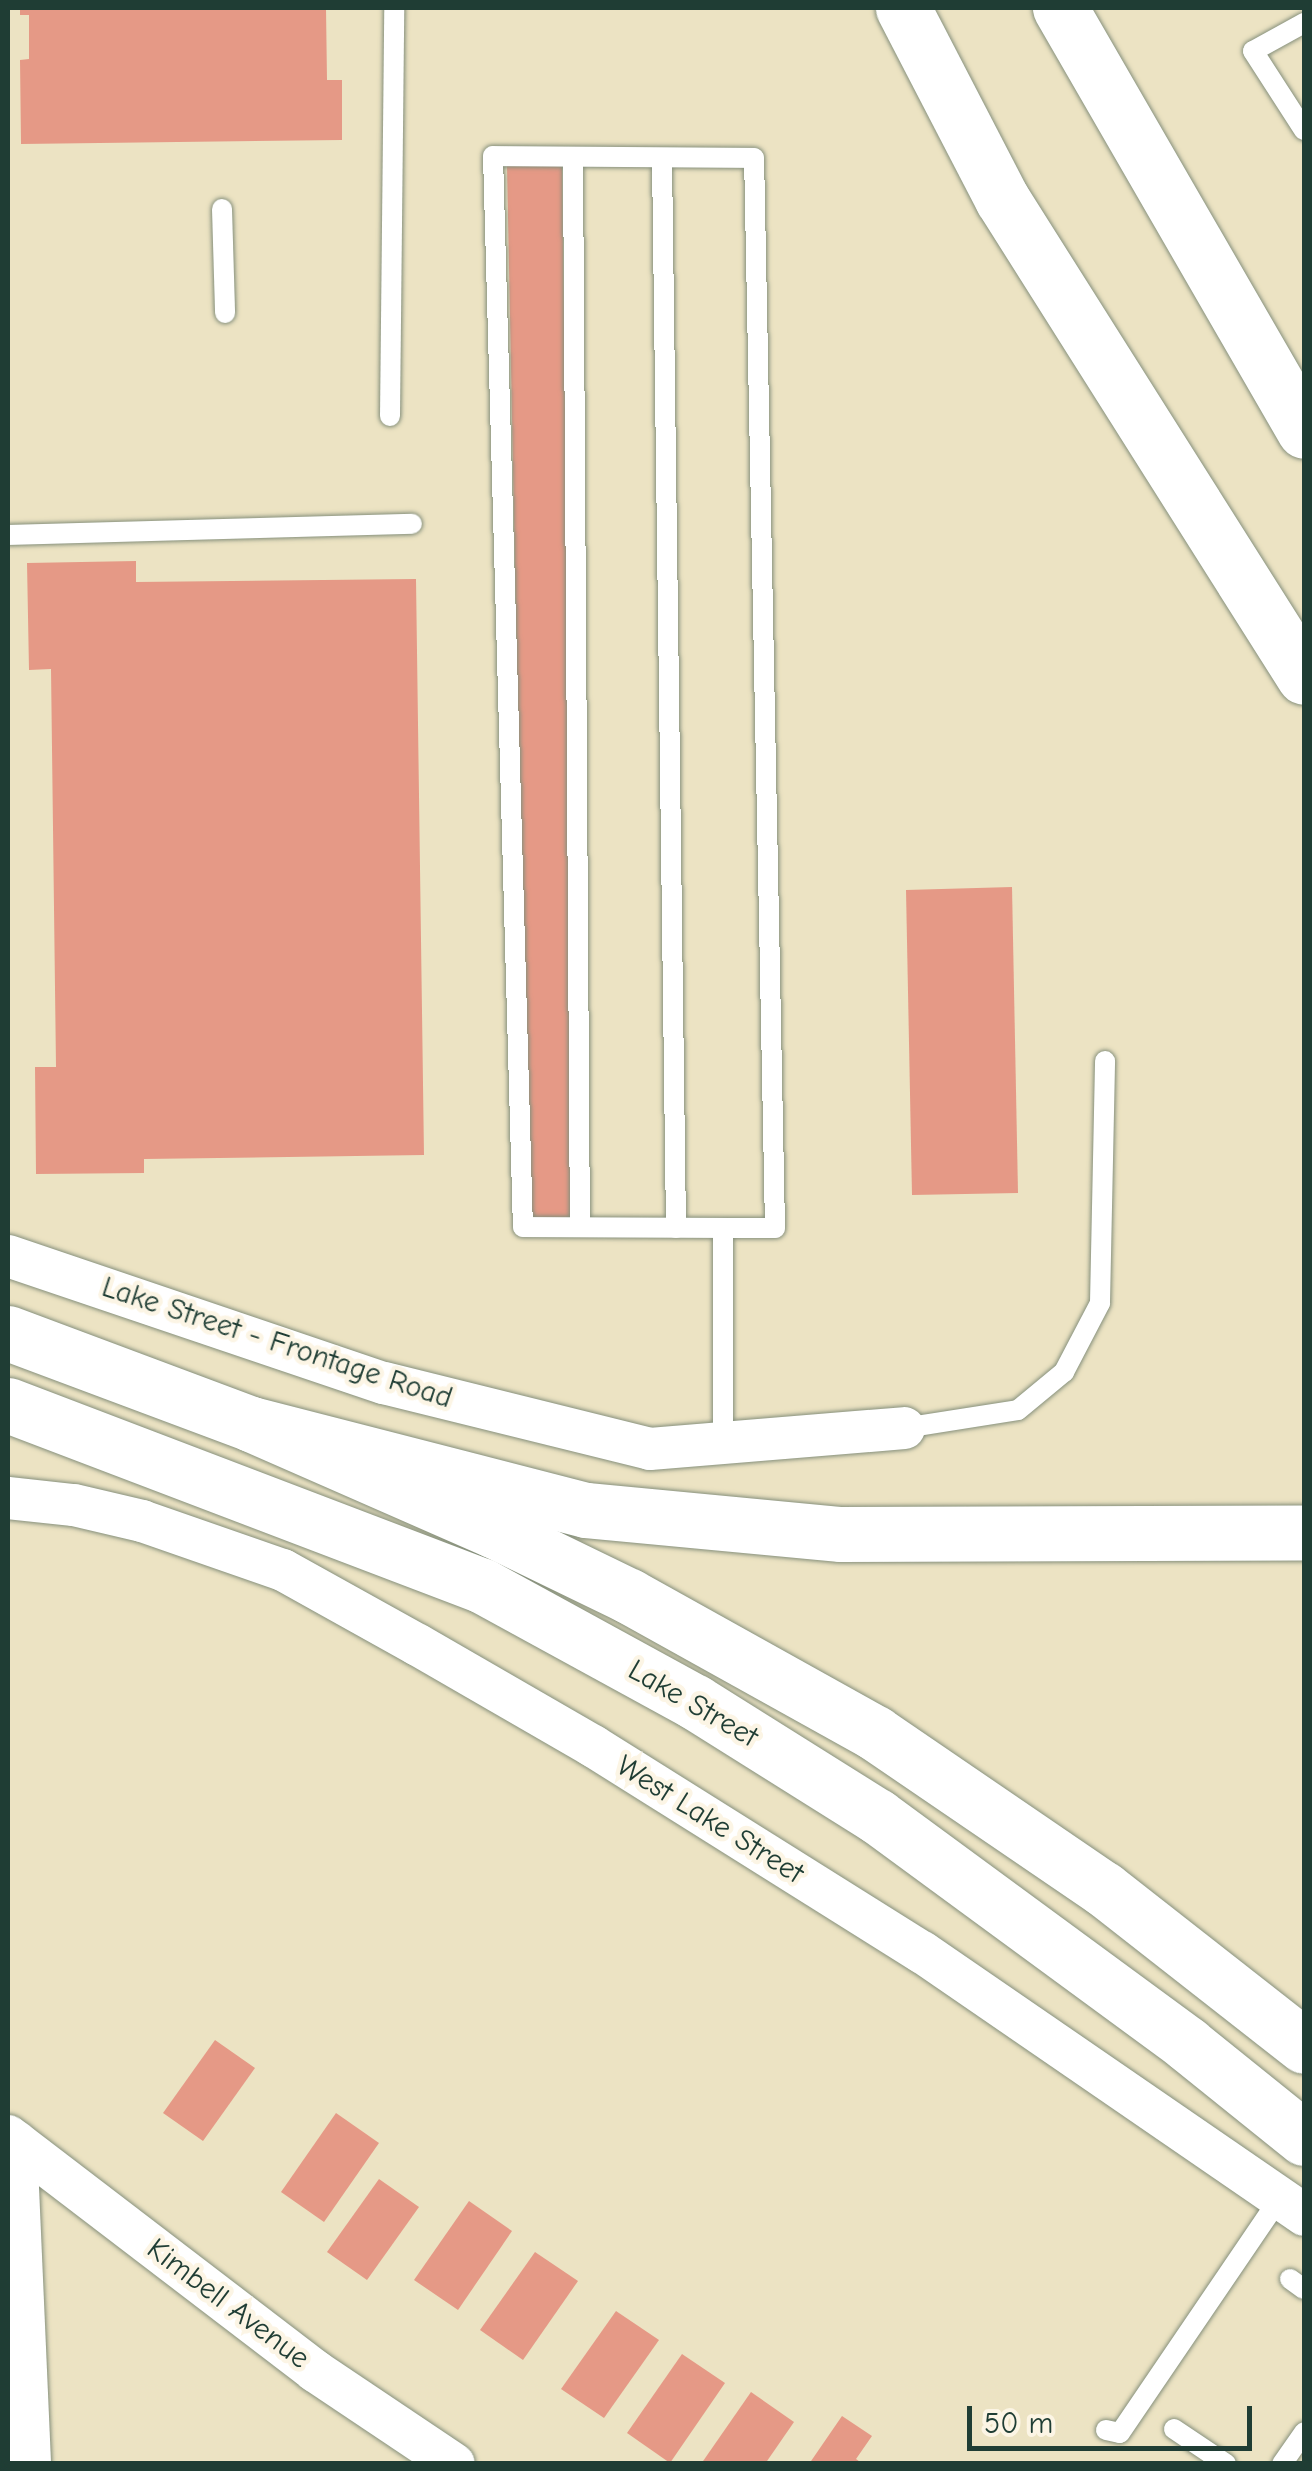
<!DOCTYPE html>
<style>
body{margin:0}
#map{position:relative;width:1312px;height:2471px;overflow:hidden;background:#ece3c3;font-family:"Comic Neue",sans-serif}
div>[style]{position:absolute}
.building>*{inset:0;background:#e59986}
.roads{filter:drop-shadow(0 0 2px #86907c) drop-shadow(0 0 2px #86907c)}
.lane>*{height:20px;margin:-10px;padding:0 10px;transform-origin:10px;border-radius:10px;background:#fff}
.street>*{height:42px;margin:-21px;padding:0 21px;transform-origin:21px;border-radius:21px;background:#fff}
.primary>*{height:55px;margin:-27.5px;padding:0 27.5px;transform-origin:27.5px;border-radius:27.5px;background:#fff}
.highway>*{height:55px;margin:-27.5px;padding:0 27.5px;transform-origin:27.5px;border-radius:27.5px;background:#fff}
span{translate:-50% -50%;white-space:nowrap;text-align:center;line-height:1.15;-webkit-text-stroke:9px #fcf5e5;paint-order:stroke}
.street-label{font-size:30px;color:#1f3d34}
.frame{position:absolute;inset:0;border:10px solid #1f3d34;pointer-events:none}
.scale{position:absolute;left:967px;top:2406px;width:285px;height:45px;box-sizing:border-box;border:5px solid #1f3d34;border-top:0;padding-left:12px;font-size:30px;line-height:35px;white-space:nowrap;color:#1f3d34;-webkit-text-stroke:8px #fcf5e5;paint-order:stroke}
</style>
<div id="map">
<div class="building">
<div style="clip-path:polygon(20px 8px,326px 8px,327px 80px,342px 80px,342px 140px,21px 144px,20px 60px,29px 59px,29px 15px,20px 15px)"></div>
<div style="clip-path:polygon(507px 166px,562px 166px,575px 1222px,528px 1223px)"></div>
<div style="clip-path:polygon(136px 561px,136px 582px,416px 579px,424px 1155px,144px 1159px,144px 1173px,36px 1174px,35px 1067px,56px 1067px,51px 669px,29px 670px,27px 563px)"></div>
<div style="clip-path:polygon(1012px 887px,1018px 1193px,912px 1195px,906px 890px)"></div>
<div style="clip-path:polygon(215px 2040px,255px 2068px,203px 2141px,163px 2113px)"></div>
<div style="clip-path:polygon(336px 2113px,379px 2143px,324px 2222px,281px 2192px)"></div>
<div style="clip-path:polygon(379px 2179px,419px 2207px,367px 2280px,327px 2252px)"></div>
<div style="clip-path:polygon(469px 2201px,512px 2231px,458px 2310px,414px 2280px)"></div>
<div style="clip-path:polygon(535px 2252px,578px 2281px,523px 2360px,480px 2330px)"></div>
<div style="clip-path:polygon(616px 2311px,659px 2340px,604px 2418px,561px 2389px)"></div>
<div style="clip-path:polygon(682px 2354px,725px 2383px,670px 2463px,627px 2433px)"></div>
<div style="clip-path:polygon(751px 2392px,794px 2422px,765px 2464px,701px 2464px)"></div>
<div style="clip-path:polygon(842px 2416px,872px 2436px,856px 2459px,863px 2464px,809px 2464px)"></div>
</div>
<div class="roads">
<div class="lane">
<div style="left:1304px;top:23px;width:58px;rotate:151.2deg"></div>
<div style="left:1253px;top:51px;width:94px;rotate:57.2deg"></div>
<div style="left:573px;top:157px;width:1070px;rotate:89.63deg"></div>
<div style="left:662px;top:158px;width:1070px;rotate:89.25deg"></div>
<div style="left:222px;top:209px;width:104px;rotate:88.3deg"></div>
<div style="left:390px;top:416px;width:408px;rotate:-89.4deg"></div>
<div style="left:8px;top:535px;width:404px;rotate:-1.6deg"></div>
<div style="left:723px;top:1228px;width:52px"></div>
<div style="left:775px;top:1228px;width:1070px;rotate:-91.12deg"></div>
<div style="left:754px;top:158px;width:261px;rotate:-179.6deg"></div>
<div style="left:493px;top:156px;width:1071px;rotate:88.4deg"></div>
<div style="left:523px;top:1227px;width:200px;rotate:0.3deg"></div>
<div style="left:723px;top:1228px;width:215px;rotate:90deg"></div>
<div style="left:904px;top:1428px;width:115px;rotate:-9deg"></div>
<div style="left:1018px;top:1410px;width:60px;rotate:-39.6deg"></div>
<div style="left:1064px;top:1372px;width:78px;rotate:-62.4deg"></div>
<div style="left:1100px;top:1303px;width:242px;rotate:-88.8deg"></div>
<div style="left:1290px;top:2279px;width:17px;rotate:36deg"></div>
<div style="left:1174px;top:2429px;width:63px;rotate:33.9deg"></div>
<div style="left:1106px;top:2430px;width:14px;rotate:12deg"></div>
<div style="left:1120px;top:2433px;width:287px;rotate:-55.8deg"></div>
<div style="left:1282px;top:2464px;width:39px;rotate:-55deg"></div>
</div>
<div class="street">
<div style="left:8px;top:1256px;width:397px;rotate:18.7deg"></div>
<div style="left:384px;top:1383px;width:274px;rotate:13.9deg"></div>
<div style="left:650px;top:1449px;width:255px;rotate:-4.7deg"></div>
<div style="left:8px;top:1498px;width:66px;rotate:6.1deg"></div>
<div style="left:74px;top:1505px;width:70px;rotate:13.2deg"></div>
<div style="left:142px;top:1521px;width:149px;rotate:19.2deg"></div>
<div style="left:283px;top:1570px;width:154px;rotate:29.1deg"></div>
<div style="left:418px;top:1645px;width:202px;rotate:30deg"></div>
<div style="left:593px;top:1746px;width:388px;rotate:32.1deg"></div>
<div style="left:922px;top:1952px;width:464px;rotate:34.5deg"></div>
<div style="left:8px;top:2136px;width:387px;rotate:37.4deg"></div>
<div style="left:315px;top:2371px;width:167px;rotate:33.8deg"></div>
<div style="left:16px;top:2142px;width:322px;rotate:87.5deg"></div>
</div>
<div class="primary">
<div style="left:8px;top:1333px;width:259px;rotate:20.5deg"></div>
<div style="left:251px;top:1424px;width:266px;rotate:23.7deg"></div>
<div style="left:495px;top:1531px;width:149px;rotate:25.9deg"></div>
<div style="left:629px;top:1596px;width:282px;rotate:29.1deg"></div>
<div style="left:875px;top:1733px;width:277px;rotate:34.3deg"></div>
<div style="left:1104px;top:1889px;width:254px;rotate:38.1deg"></div>
<div style="left:8px;top:1405px;width:508px;rotate:20.86deg"></div>
<div style="left:483px;top:1586px;width:242px;rotate:28.7deg"></div>
<div style="left:695px;top:1702px;width:215px;rotate:32.1deg"></div>
<div style="left:877px;top:1816px;width:385px;rotate:36.3deg"></div>
<div style="left:1187px;top:2044px;width:150px;rotate:38.8deg"></div>
</div>
<div class="highway">
<div style="left:903px;top:8px;width:215px;rotate:62.6deg"></div>
<div style="left:1002px;top:199px;width:565px;rotate:57.72deg"></div>
<div style="left:1060px;top:8px;width:488px;rotate:60deg"></div>
<div style="left:251px;top:1424px;width:346px;rotate:14.4deg"></div>
<div style="left:586px;top:1510px;width:256px;rotate:5.4deg"></div>
<div style="left:841px;top:1534px;width:463px;rotate:-0.2deg"></div>
</div>
</div>
<div class="street-label">
<span style="left:277px;top:1343px;rotate:18deg">Lake Street - Frontage Road</span>
<span style="left:693px;top:1704px;rotate:30deg">Lake Street</span>
<span style="left:710px;top:1820px;rotate:32deg">West Lake Street</span>
<span style="left:228px;top:2304px;rotate:37deg">Kimbell Avenue</span>
</div>
<div class="frame"></div>
<div class="scale">50 m</div>
</div>
